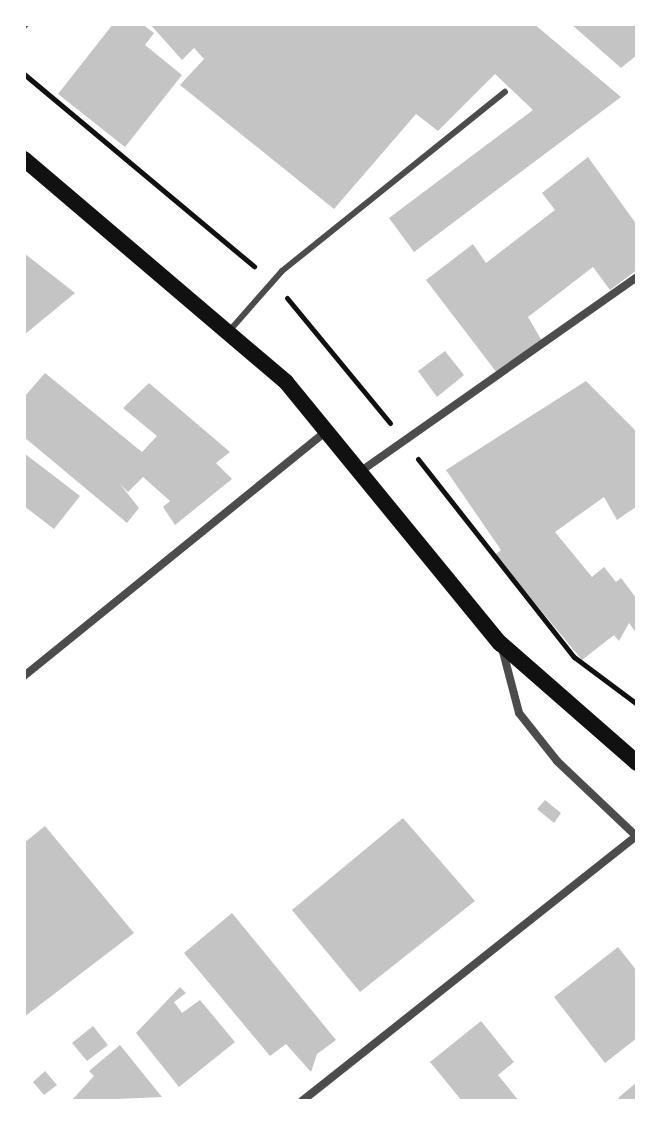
<!DOCTYPE html>
<style>
body{margin:0}
#map{position:relative;width:661px;height:1125px;overflow:hidden;background:#fff;font-family:"Varela Round",sans-serif}
div>[style]{position:absolute}
.building>*{inset:0;background:#c4c4c4}
.path>*{height:5px;margin:-2.5px;padding:0 2.5px;transform-origin:2.5px;border-radius:2.5px;background:#111}
.service>*{height:6px;margin:-3px;padding:0 3px;transform-origin:3px;border-radius:3px;background:#4c4c4c}
.minor>*{height:8px;margin:-4px;padding:0 4px;transform-origin:4px;border-radius:4px;background:#4c4c4c}
.secondary>*{height:16px;margin:-8px;padding:0 8px;transform-origin:8px;border-radius:8px;background:#111}
span{translate:-50% -50%;white-space:nowrap;text-align:center;line-height:1.15;-webkit-text-stroke:6px #fff;paint-order:stroke}
.frame{position:absolute;inset:0;border:26px solid #fff;pointer-events:none}
</style>
<div id="map">
<div class="building">
<div style="clip-path:polygon(113px 24px,142px 24px,154px 33px,145px 45px,182px 75px,125px 147px,58px 94px)"></div>
<div style="clip-path:polygon(150px 24px,534px 24px,621px 97px,414px 252px,389px 218px,533px 110px,495px 74px,438px 131px,416px 114px,334px 209px,180px 85px,204px 59px,194px 48px,182px 60px)"></div>
<div style="clip-path:polygon(571px 24px,637px 24px,637px 55px,621px 68px)"></div>
<div style="clip-path:polygon(588px 157px,637px 225px,637px 270px,610px 290px,593px 267px,528px 317px,542px 341px,497px 373px,426px 280px,473px 244px,486px 263px,555px 210px,542px 193px)"></div>
<div style="clip-path:polygon(24px 253px,75px 293px,24px 335px)"></div>
<div style="clip-path:polygon(445px 351px,464px 375px,437px 397px,418px 371px)"></div>
<div style="clip-path:polygon(45px 373px,142px 452px,157px 436px,123px 408px,149px 383px,230px 452px,216px 463px,232px 479px,175px 525px,163px 507px,170px 501px,143px 477px,128px 492px,120px 484px,139px 508px,127px 523px,24px 437px,24px 397px)"></div>
<div style="clip-path:polygon(586px 381px,637px 432px,637px 506px,617px 520px,604px 497px,555px 532px,592px 577px,604px 567px,616px 582px,621px 578px,637px 599px,637px 634px,629px 623px,619px 641px,614px 635px,582px 660px,495px 555px,501px 550px,446px 470px)"></div>
<div style="clip-path:polygon(24px 453px,80px 496px,54px 529px,24px 506px)"></div>
<div style="clip-path:polygon(545px 800px,561px 813px,554px 823px,537px 809px)"></div>
<div style="clip-path:polygon(403px 818px,475px 901px,360px 992px,292px 910px)"></div>
<div style="clip-path:polygon(45px 826px,134px 933px,24px 1017px,24px 843px)"></div>
<div style="clip-path:polygon(232px 913px,336px 1040px,317px 1054px,311px 1072px,286px 1044px,270px 1056px,184px 953px)"></div>
<div style="clip-path:polygon(618px 947px,637px 971px,637px 1038px,605px 1063px,554px 997px)"></div>
<div style="clip-path:polygon(180px 987px,186px 993px,174px 1002px,182px 1013px,200px 1000px,235px 1042px,179px 1087px,136px 1033px)"></div>
<div style="clip-path:polygon(481px 1021px,514px 1062px,498px 1075px,519px 1101px,462px 1101px,430px 1062px)"></div>
<div style="clip-path:polygon(93px 1026px,108px 1045px,87px 1061px,72px 1043px)"></div>
<div style="clip-path:polygon(120px 1045px,162px 1097px,71px 1101px,94px 1076px,89px 1071px)"></div>
<div style="clip-path:polygon(45px 1071px,57px 1085px,44px 1095px,33px 1082px)"></div>
<div style="clip-path:polygon(637px 1082px,637px 1101px,621px 1101px,618px 1098px)"></div>
</div>
<div class="path">
<div style="left:24px;top:74px;width:300px;rotate:39.9deg"></div>
<div style="left:287px;top:298px;width:162px;rotate:50.5deg"></div>
<div style="left:418px;top:459px;width:252px;rotate:51.8deg"></div>
<div style="left:574px;top:657px;width:79px;rotate:36.7deg"></div>
</div>
<div class="service">
<div style="left:231px;top:329px;width:77px;rotate:-48.7deg"></div>
<div style="left:282px;top:271px;width:286px;rotate:-38.8deg"></div>
</div>
<div class="minor">
<div style="left:24px;top:25px;width:1px;rotate:-45deg"></div>
<div style="left:361px;top:471px;width:337px;rotate:-35.1deg"></div>
<div style="left:502px;top:648px;width:67px;rotate:75.3deg"></div>
<div style="left:519px;top:713px;width:61px;rotate:51.6deg"></div>
<div style="left:557px;top:761px;width:110px;rotate:43.5deg"></div>
<div style="left:24px;top:676px;width:391px;rotate:-39deg"></div>
<div style="left:302px;top:1101px;width:426px;rotate:-38.4deg"></div>
</div>
<div class="secondary">
<div style="left:24px;top:159px;width:344px;rotate:40.4deg"></div>
<div style="left:286px;top:382px;width:338px;rotate:50.7deg"></div>
<div style="left:500px;top:643px;width:182px;rotate:41.2deg"></div>
</div>
<div class="frame"></div>
</div>
